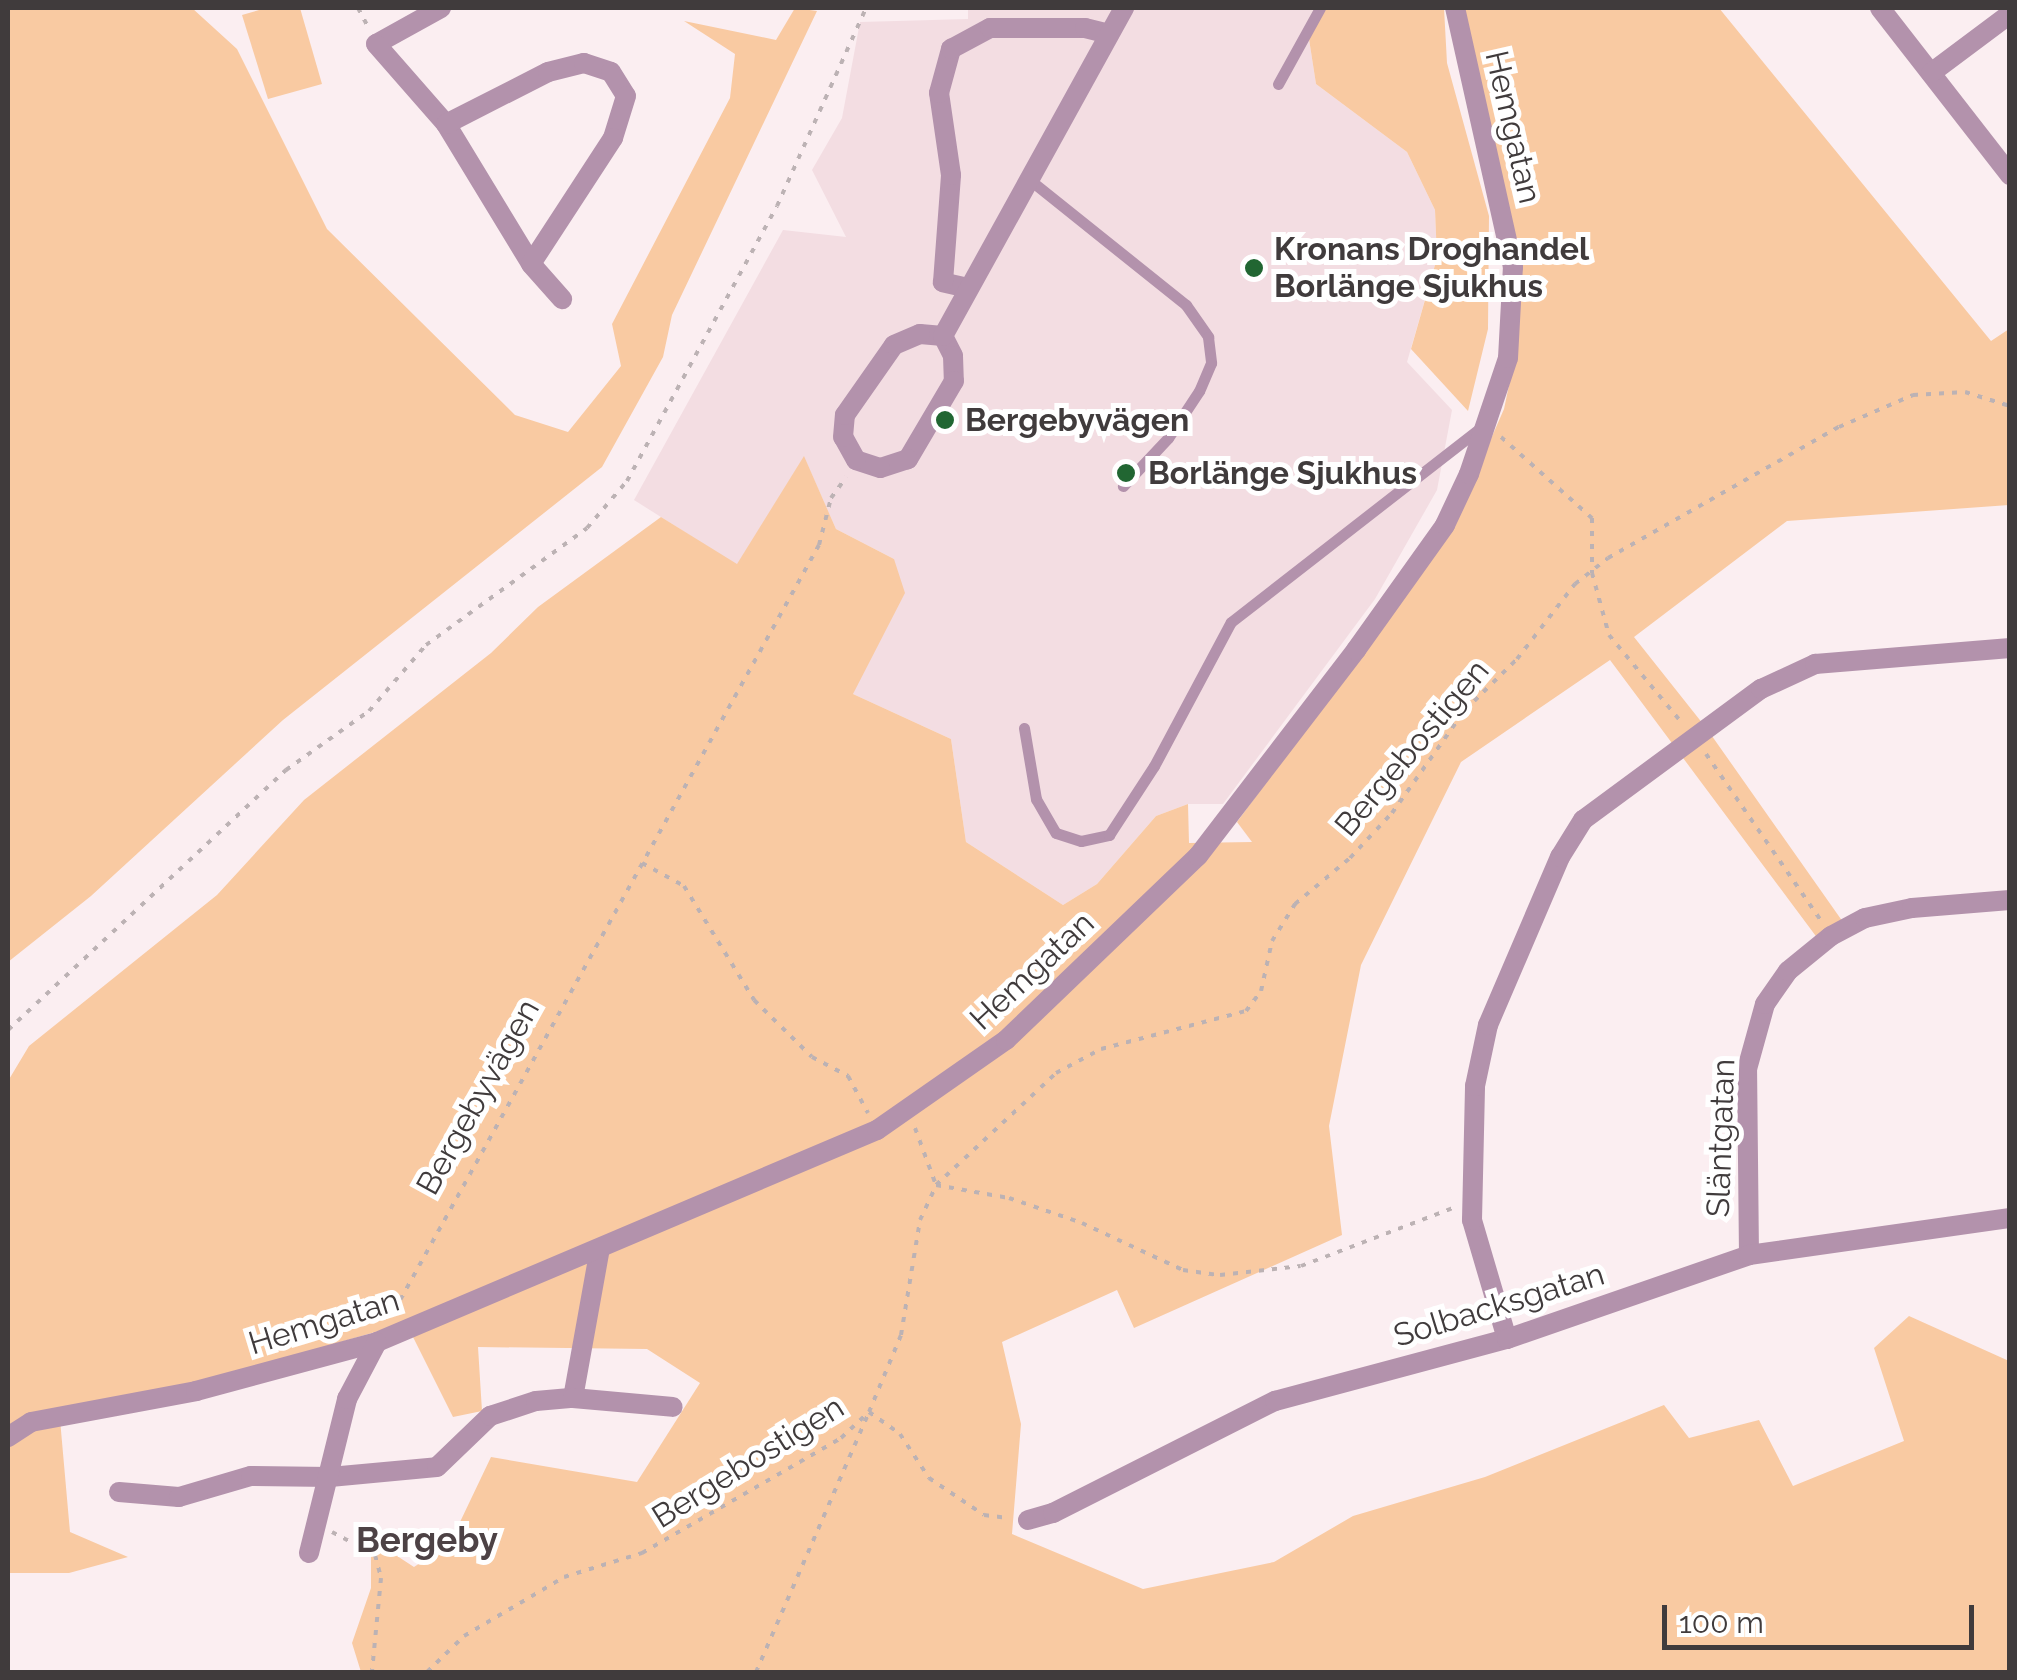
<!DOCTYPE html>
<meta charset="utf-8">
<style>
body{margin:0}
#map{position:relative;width:2017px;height:1680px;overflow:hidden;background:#fbeef1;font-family:Raleway,sans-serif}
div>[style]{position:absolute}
.built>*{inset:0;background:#f3dde2}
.green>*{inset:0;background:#f9caa2}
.path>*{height:4px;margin-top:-2px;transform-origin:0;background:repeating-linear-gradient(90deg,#bcb2b4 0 5px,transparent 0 13px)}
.service>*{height:11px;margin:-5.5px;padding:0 5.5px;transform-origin:5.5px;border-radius:5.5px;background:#b392ac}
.minor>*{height:20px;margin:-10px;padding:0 10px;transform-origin:10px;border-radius:10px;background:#b392ac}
.dots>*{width:28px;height:28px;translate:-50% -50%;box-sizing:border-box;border:5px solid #fff;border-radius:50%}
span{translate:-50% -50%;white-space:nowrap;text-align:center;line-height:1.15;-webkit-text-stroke:10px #fff;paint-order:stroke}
.street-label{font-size:32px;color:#403b3c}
.poi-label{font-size:32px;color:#403b3c;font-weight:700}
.left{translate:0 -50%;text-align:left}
.neighbourhood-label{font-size:35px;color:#4d4245;font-weight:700}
.frame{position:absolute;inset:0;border:10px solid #403b3c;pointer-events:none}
.scale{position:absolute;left:1662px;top:1605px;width:312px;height:45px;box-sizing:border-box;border:5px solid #403b3c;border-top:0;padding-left:12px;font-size:30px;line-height:35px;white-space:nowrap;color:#403b3c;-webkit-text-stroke:8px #fff;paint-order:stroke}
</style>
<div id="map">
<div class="built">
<div style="clip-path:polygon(968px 8px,1326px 8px,1309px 39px,1316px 84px,1407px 152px,1435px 210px,1437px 258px,1407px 362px,1452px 410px,1437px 490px,1375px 599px,1223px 804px,1188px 804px,1156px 816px,1097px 884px,1063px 905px,966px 842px,951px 739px,853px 694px,894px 559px,836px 529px,804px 457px,737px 565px,634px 500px,783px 230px,846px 237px,812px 170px,842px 118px,860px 22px,968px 19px)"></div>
</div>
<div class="green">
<div style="clip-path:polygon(10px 8px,192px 8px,237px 49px,327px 229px,515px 415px,568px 432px,621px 366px,612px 324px,730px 98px,735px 54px,684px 21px,776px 40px,795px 8px,817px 11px,672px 315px,663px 357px,602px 467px,283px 720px,91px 896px,8px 962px)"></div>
<div style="clip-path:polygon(266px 8px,300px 8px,322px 84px,268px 99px,242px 15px)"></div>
<div style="clip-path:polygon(1326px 8px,1444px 8px,1447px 63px,1489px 216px,1488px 329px,1468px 411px,1411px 349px,1437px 258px,1435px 210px,1407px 152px,1316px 84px,1309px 39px)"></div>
<div style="clip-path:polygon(1464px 8px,1719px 8px,1991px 341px,2009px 329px,2009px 505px,1787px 521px,1634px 637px,1707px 729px,1850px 932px,1821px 943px,1610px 660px,1461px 762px,1361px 965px,1329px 1126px,1342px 1235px,1134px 1328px,1117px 1290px,1002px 1342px,1021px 1424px,1012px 1534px,1143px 1589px,1274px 1562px,1353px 1516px,1485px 1477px,1664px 1405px,1689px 1438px,1759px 1420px,1793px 1486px,1904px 1441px,1874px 1348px,1909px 1316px,2009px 1361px,2009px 1672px,361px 1672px,352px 1643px,371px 1588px,371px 1539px,414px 1567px,450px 1543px,491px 1457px,637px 1482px,700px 1383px,647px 1349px,478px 1347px,482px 1411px,453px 1417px,406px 1323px,193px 1385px,59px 1408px,70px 1532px,128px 1557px,69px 1573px,8px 1573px,8px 1081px,29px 1046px,217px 895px,304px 800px,491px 653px,538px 607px,661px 517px,737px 564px,804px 456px,836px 529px,894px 559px,905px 593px,853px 694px,951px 739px,966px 842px,1063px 905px,1097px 884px,1156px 816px,1188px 804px,1189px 843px,1252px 842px,1237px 822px,1452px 528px,1504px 409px,1515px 357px,1519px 264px)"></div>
</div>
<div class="path">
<div style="left:358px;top:8px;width:19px;rotate:62deg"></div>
<div style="left:1501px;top:437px;width:122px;rotate:41.7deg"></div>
<div style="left:1592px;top:518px;width:55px;rotate:90deg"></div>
<div style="left:1592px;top:573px;width:64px;rotate:74.7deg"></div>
<div style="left:1609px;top:635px;width:114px;rotate:50.3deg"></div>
<div style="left:1706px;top:754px;width:201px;rotate:55.4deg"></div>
<div style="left:642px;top:863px;width:48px;rotate:28.7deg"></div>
<div style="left:684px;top:886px;width:134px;rotate:58.4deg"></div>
<div style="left:754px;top:1000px;width:81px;rotate:44.5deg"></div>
<div style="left:812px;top:1057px;width:41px;rotate:27.8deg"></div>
<div style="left:848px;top:1076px;width:42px;rotate:61.6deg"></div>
<div style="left:8px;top:1030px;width:381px;rotate:-43.1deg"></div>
<div style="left:286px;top:770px;width:102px;rotate:-35.4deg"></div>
<div style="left:369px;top:711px;width:87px;rotate:-49.2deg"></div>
<div style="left:426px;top:645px;width:199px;rotate:-36deg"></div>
<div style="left:587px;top:528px;width:62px;rotate:-49.6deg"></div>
<div style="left:627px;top:481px;width:313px;rotate:-61.4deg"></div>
<div style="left:777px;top:206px;width:217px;rotate:-65.8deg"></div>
<div style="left:915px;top:1128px;width:61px;rotate:69.8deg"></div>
<div style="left:936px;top:1185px;width:74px;rotate:10.1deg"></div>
<div style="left:1009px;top:1198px;width:77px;rotate:18.9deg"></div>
<div style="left:1082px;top:1223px;width:111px;rotate:25deg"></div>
<div style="left:1183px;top:1270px;width:37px;rotate:8deg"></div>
<div style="left:1220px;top:1275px;width:81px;rotate:-6.3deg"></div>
<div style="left:1301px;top:1266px;width:163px;rotate:-20.9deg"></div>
<div style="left:394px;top:1311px;width:876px;rotate:-60.98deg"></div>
<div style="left:819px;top:545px;width:49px;rotate:-75.7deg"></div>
<div style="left:831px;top:498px;width:26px;rotate:-54deg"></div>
<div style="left:332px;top:1532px;width:49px;rotate:28.1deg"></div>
<div style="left:375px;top:1555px;width:24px;rotate:75deg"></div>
<div style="left:381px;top:1578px;width:94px;rotate:95.5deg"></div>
<div style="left:427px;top:1672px;width:52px;rotate:-44.2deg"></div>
<div style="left:464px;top:1636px;width:116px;rotate:-30.5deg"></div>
<div style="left:564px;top:1577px;width:82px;rotate:-17.1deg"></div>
<div style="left:642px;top:1553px;width:230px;rotate:-30deg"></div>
<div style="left:841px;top:1438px;width:38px;rotate:-43deg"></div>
<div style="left:869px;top:1412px;width:83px;rotate:-67.4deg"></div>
<div style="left:901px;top:1335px;width:117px;rotate:-80.6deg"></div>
<div style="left:920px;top:1220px;width:38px;rotate:-65deg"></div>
<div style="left:936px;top:1185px;width:164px;rotate:-43deg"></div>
<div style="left:1056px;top:1073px;width:51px;rotate:-28.1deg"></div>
<div style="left:1101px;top:1049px;width:150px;rotate:-14.7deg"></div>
<div style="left:1246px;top:1011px;width:25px;rotate:-53deg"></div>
<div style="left:1261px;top:991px;width:51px;rotate:-77.6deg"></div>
<div style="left:1272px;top:941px;width:44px;rotate:-58.1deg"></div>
<div style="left:1295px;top:904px;width:72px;rotate:-39.9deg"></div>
<div style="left:1350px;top:858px;width:62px;rotate:-47deg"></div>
<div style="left:1392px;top:813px;width:126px;rotate:-54.7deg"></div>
<div style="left:1465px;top:710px;width:73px;rotate:-44.4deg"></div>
<div style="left:1517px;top:659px;width:95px;rotate:-52.3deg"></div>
<div style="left:1575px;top:584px;width:42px;rotate:-38.2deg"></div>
<div style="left:1608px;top:558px;width:266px;rotate:-29.6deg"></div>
<div style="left:1839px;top:427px;width:81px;rotate:-23.4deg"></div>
<div style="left:1913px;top:395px;width:52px;rotate:-3.3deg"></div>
<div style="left:1965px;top:392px;width:47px;rotate:17.3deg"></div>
<div style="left:756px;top:1672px;width:283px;rotate:-66.5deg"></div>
<div style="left:869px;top:1412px;width:38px;rotate:35deg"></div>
<div style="left:900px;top:1434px;width:53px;rotate:56.6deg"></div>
<div style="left:929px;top:1478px;width:66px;rotate:33.9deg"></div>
<div style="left:984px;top:1515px;width:24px;rotate:7deg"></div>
</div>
<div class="service">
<div style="left:1278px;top:84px;width:87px;rotate:-61.1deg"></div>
<div style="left:1030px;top:180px;width:200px;rotate:38.7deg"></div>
<div style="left:1186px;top:305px;width:39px;rotate:55deg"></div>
<div style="left:1208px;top:337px;width:26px;rotate:83deg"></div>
<div style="left:1211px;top:363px;width:30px;rotate:113deg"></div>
<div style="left:1199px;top:391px;width:56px;rotate:123.4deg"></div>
<div style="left:1168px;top:438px;width:66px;rotate:133.2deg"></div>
<div style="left:1024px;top:728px;width:72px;rotate:80.4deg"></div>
<div style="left:1036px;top:799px;width:39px;rotate:60deg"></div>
<div style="left:1056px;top:833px;width:26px;rotate:18deg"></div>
<div style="left:1081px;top:841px;width:29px;rotate:-12deg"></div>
<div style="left:1109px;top:835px;width:82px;rotate:-56.9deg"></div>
<div style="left:1154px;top:766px;width:163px;rotate:-61.9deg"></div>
<div style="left:1231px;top:622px;width:319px;rotate:-37.9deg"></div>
</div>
<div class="minor">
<div style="left:441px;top:8px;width:74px;rotate:151deg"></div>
<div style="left:376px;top:44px;width:106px;rotate:48.8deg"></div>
<div style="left:446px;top:124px;width:164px;rotate:58.7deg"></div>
<div style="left:531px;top:264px;width:47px;rotate:48.5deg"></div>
<div style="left:1880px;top:8px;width:212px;rotate:52.1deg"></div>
<div style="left:1931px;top:73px;width:99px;rotate:-36.8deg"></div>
<div style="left:446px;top:124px;width:114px;rotate:-27deg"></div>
<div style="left:548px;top:72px;width:37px;rotate:-14deg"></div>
<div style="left:584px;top:63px;width:28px;rotate:18deg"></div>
<div style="left:611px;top:72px;width:28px;rotate:58deg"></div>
<div style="left:626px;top:96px;width:44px;rotate:107.2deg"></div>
<div style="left:613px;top:138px;width:150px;rotate:123.1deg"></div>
<div style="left:968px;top:288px;width:26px;rotate:-167deg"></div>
<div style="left:943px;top:282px;width:107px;rotate:-85.7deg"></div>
<div style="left:951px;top:175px;width:83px;rotate:-98.3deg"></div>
<div style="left:939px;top:93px;width:46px;rotate:-74.7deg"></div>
<div style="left:951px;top:49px;width:44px;rotate:-28.3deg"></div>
<div style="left:990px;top:28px;width:95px"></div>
<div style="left:1085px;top:28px;width:25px;rotate:14deg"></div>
<div style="left:920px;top:334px;width:23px;rotate:5deg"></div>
<div style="left:943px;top:336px;width:22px;rotate:63deg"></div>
<div style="left:953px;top:356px;width:25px;rotate:88deg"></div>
<div style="left:954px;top:381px;width:91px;rotate:120.5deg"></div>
<div style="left:908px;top:459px;width:29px;rotate:162deg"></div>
<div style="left:880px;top:468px;width:25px;rotate:-162deg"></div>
<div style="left:856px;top:460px;width:26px;rotate:-119deg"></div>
<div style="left:843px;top:437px;width:22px;rotate:-85deg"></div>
<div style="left:845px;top:415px;width:85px;rotate:-55deg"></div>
<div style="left:894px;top:345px;width:28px;rotate:-23deg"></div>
<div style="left:943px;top:336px;width:375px;rotate:-61.1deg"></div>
<div style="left:1749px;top:1255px;width:186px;rotate:-90.6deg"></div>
<div style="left:1747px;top:1069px;width:67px;rotate:-74.5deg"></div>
<div style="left:1765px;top:1004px;width:40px;rotate:-55.1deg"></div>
<div style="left:1788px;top:971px;width:55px;rotate:-39.1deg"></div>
<div style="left:1831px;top:936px;width:38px;rotate:-28deg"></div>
<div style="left:1865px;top:918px;width:48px;rotate:-12deg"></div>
<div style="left:1912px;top:908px;width:98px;rotate:-4.7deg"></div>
<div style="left:1507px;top:1339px;width:124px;rotate:-106.4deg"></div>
<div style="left:1472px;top:1220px;width:134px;rotate:-88.7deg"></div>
<div style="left:1475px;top:1086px;width:62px;rotate:-78deg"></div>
<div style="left:1488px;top:1025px;width:183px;rotate:-66.8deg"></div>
<div style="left:1560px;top:857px;width:44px;rotate:-58.1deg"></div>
<div style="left:1583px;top:820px;width:221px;rotate:-36.4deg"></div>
<div style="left:1761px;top:689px;width:60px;rotate:-24.8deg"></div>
<div style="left:1815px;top:664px;width:196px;rotate:-4.7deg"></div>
<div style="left:573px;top:1398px;width:152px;rotate:-79.8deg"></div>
<div style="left:8px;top:1437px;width:27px;rotate:-33deg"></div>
<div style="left:31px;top:1422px;width:168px;rotate:-10.6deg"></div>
<div style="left:196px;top:1391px;width:188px;rotate:-15.1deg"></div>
<div style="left:377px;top:1342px;width:543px;rotate:-22.98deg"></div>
<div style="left:877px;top:1130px;width:157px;rotate:-34.9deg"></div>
<div style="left:1006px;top:1040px;width:266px;rotate:-43.8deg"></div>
<div style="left:1198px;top:856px;width:260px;rotate:-52.5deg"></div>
<div style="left:1356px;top:650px;width:153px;rotate:-54.5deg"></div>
<div style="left:1445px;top:525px;width:56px;rotate:-64.8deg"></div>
<div style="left:1469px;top:474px;width:122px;rotate:-71.4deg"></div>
<div style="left:1508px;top:358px;width:91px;rotate:-86.9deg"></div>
<div style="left:1513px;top:267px;width:265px;rotate:-102.6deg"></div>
<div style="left:119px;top:1492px;width:60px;rotate:4.8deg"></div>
<div style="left:179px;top:1497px;width:75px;rotate:-16.3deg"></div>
<div style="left:251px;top:1476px;width:79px;rotate:0.7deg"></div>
<div style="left:330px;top:1477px;width:107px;rotate:-5.3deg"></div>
<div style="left:437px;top:1467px;width:74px;rotate:-43.9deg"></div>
<div style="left:490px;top:1416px;width:48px;rotate:-18.1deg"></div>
<div style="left:536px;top:1401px;width:37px;rotate:-5deg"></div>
<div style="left:573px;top:1398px;width:100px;rotate:5.1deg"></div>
<div style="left:1028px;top:1520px;width:26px;rotate:-16deg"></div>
<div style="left:1053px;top:1513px;width:249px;rotate:-26.8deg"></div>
<div style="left:1275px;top:1401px;width:240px;rotate:-15deg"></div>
<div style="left:1507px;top:1339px;width:256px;rotate:-19.1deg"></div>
<div style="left:1749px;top:1255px;width:264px;rotate:-8.1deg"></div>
<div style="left:309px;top:1553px;width:159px;rotate:-76.1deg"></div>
<div style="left:347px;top:1399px;width:64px;rotate:-62.2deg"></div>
</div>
<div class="dots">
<div style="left:1254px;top:268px;background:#216632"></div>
<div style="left:945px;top:420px;background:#216632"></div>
<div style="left:1126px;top:473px;background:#216632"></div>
</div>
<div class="street-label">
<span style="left:1513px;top:127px;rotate:77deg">Hemgatan</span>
<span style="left:1412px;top:748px;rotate:-50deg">Bergebostigen</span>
<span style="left:1032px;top:971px;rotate:-43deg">Hemgatan</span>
<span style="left:478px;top:1097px;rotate:-61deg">Bergebyvägen</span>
<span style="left:1721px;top:1138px;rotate:-88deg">Släntgatan</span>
<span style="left:1499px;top:1305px;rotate:-17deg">Solbacksgatan</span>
<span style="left:324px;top:1322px;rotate:-17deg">Hemgatan</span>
<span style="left:748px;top:1462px;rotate:-32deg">Bergebostigen</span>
</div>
<div class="poi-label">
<span class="left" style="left:1274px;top:268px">Kronans Droghandel<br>Borlänge Sjukhus</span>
<span class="left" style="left:965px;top:420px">Bergebyvägen</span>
<span class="left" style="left:1148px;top:473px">Borlänge Sjukhus</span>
</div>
<div class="neighbourhood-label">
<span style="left:427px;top:1540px">Bergeby</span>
</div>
<div class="frame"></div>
<div class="scale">100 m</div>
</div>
